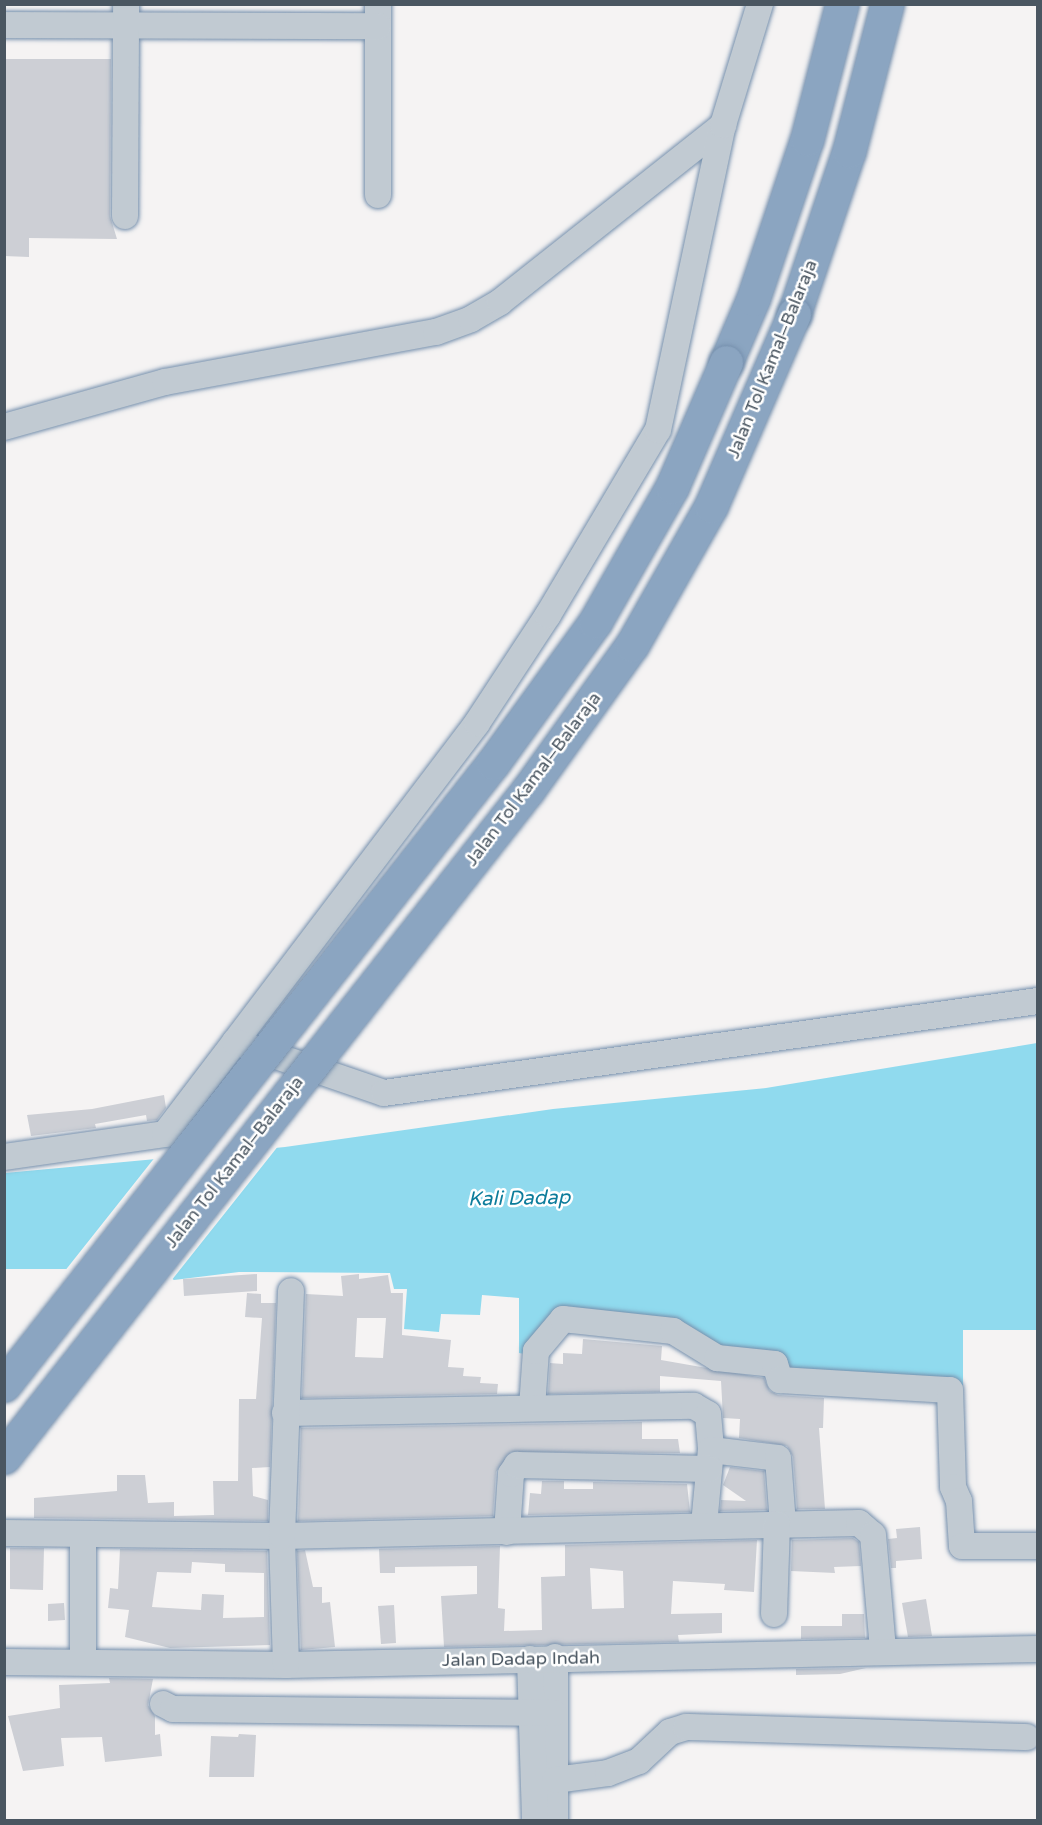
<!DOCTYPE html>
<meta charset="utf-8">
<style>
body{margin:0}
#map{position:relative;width:1042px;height:1825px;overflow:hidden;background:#f5f3f3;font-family:"Varela Round",sans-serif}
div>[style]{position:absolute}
.water>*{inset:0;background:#90daee}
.pier>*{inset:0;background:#f5f3f3}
.building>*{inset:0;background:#cdcfd5}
.roads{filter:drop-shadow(0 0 2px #7690ad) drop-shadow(0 0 2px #7690ad)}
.minor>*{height:26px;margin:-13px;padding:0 13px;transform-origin:13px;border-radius:13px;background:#c1cad2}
.highway>*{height:33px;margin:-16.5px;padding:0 16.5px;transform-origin:16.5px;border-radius:16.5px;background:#8ba5c1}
.bridges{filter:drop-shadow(0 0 2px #7690ad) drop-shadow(0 0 2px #7690ad)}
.highway-bridge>*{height:33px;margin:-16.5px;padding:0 16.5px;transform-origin:16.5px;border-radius:16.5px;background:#8ba5c1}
span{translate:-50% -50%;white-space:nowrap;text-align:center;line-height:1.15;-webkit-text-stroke:5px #fff;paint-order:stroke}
.street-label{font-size:18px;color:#4a5661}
.water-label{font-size:20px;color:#0c7c9b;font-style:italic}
.frame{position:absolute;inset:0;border:6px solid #4a5661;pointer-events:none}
</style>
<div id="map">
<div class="water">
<div style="clip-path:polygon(1037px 1043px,1037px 1330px,963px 1330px,963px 1385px,837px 1380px,563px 1313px,531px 1355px,519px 1353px,519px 1298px,482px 1295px,480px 1315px,441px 1314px,439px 1332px,404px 1329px,407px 1289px,394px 1289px,390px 1273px,239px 1272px,174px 1280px,143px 1261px,100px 1259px,88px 1269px,5px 1269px,5px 1173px,285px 1147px,553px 1109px,766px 1088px)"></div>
</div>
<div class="pier">
<div style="clip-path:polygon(279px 1145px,171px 1281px,142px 1264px,101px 1262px,89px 1272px,64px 1272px,156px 1156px)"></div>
</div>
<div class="building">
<div style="clip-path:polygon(4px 59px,111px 59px,110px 216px,117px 239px,29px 238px,29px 257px,4px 256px)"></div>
<div style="clip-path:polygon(164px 1095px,166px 1108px,157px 1120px,147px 1121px,146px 1115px,95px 1124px,96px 1128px,31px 1136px,27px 1115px,92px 1109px)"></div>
<div style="clip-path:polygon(257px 1274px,257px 1291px,184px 1296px,183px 1279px)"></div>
<div style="clip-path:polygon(evenodd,359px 1274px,359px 1279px,388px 1275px,391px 1293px,403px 1293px,402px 1335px,451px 1340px,448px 1367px,464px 1368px,463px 1376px,481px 1377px,480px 1383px,498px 1384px,497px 1394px,302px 1398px,306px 1294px,343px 1296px,341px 1276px,359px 1274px,357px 1318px,386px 1318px,383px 1358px,355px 1357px,357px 1318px)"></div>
<div style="clip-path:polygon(247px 1293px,261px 1294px,261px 1303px,276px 1303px,270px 1467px,252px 1468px,253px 1496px,268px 1500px,268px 1521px,34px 1518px,34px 1498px,117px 1491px,117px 1475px,145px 1475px,148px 1503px,174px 1502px,174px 1516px,214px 1515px,213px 1481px,238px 1481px,239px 1399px,256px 1399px,262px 1318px,245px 1317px)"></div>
<div style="clip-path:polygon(583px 1339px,662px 1346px,661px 1360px,764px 1378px,770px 1391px,778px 1395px,824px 1398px,823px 1428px,819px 1428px,825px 1509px,797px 1509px,793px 1457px,787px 1446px,739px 1438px,740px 1419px,723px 1418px,721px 1381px,660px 1376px,660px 1392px,548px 1394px,550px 1363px,563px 1364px,563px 1353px,582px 1354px)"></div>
<div style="clip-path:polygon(642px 1422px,642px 1439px,678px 1439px,680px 1453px,511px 1452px,496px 1472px,493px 1516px,298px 1521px,301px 1428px)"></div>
<div style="clip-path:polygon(730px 1467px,764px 1471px,767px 1510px,720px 1511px,721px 1500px,746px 1501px,723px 1485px)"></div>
<div style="clip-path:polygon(542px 1481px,564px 1481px,564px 1489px,593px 1489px,593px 1482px,687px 1484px,690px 1512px,528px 1515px,530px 1493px,541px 1494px)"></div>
<div style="clip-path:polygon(920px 1527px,922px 1559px,896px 1561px,896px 1568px,891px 1568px,888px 1539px,897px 1538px,896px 1529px)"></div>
<div style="clip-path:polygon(853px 1538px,859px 1542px,861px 1566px,834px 1567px,835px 1573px,791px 1571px,792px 1540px)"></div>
<div style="clip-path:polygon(evenodd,757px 1540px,754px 1592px,724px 1590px,725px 1584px,673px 1581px,671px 1614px,722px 1613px,722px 1633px,678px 1635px,679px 1642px,444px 1647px,441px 1596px,477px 1594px,477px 1566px,395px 1567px,395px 1573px,380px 1573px,379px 1549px,500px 1546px,498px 1608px,505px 1609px,504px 1631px,542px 1630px,541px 1577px,565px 1576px,565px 1545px,757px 1540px,590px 1568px,623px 1571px,624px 1608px,592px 1609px,590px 1568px)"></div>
<div style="clip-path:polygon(10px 1548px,44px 1548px,43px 1590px,10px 1589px)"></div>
<div style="clip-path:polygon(evenodd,120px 1549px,267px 1551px,270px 1645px,170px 1648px,125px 1637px,129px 1610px,108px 1608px,110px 1588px,118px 1589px,120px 1549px,192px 1562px,225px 1564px,225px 1572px,264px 1573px,264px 1617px,223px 1618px,224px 1595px,202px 1594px,201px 1610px,152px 1607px,157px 1572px,191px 1573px,192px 1562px)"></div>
<div style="clip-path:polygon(305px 1550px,313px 1587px,322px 1587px,322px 1603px,330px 1602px,335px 1647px,301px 1650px,297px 1551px)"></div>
<div style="clip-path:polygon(926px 1599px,932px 1636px,908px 1637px,902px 1603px)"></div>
<div style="clip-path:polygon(64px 1603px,65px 1620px,48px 1621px,48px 1604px)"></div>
<div style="clip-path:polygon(394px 1605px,396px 1643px,381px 1644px,378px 1606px)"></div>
<div style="clip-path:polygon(842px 1614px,864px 1614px,865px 1638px,801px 1639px,801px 1626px,842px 1626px)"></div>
<div style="clip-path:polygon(866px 1668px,840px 1674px,796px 1675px,796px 1669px)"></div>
<div style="clip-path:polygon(109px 1678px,153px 1679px,148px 1705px,155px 1716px,155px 1735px,160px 1734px,162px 1756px,105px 1762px,102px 1737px,61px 1738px,64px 1766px,23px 1771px,8px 1716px,60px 1708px,59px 1685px,110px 1683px)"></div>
<div style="clip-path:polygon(239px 1734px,256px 1735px,254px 1777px,209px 1777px,211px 1736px,238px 1737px)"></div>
</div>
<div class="roads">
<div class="minor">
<div style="left:378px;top:4px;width:191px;rotate:90deg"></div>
<div style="left:4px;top:25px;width:374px;rotate:0.2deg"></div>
<div style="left:125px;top:216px;width:212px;rotate:-89.7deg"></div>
<div style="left:4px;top:427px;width:167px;rotate:-15.6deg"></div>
<div style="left:165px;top:382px;width:276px;rotate:-10.5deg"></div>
<div style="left:436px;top:332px;width:37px;rotate:-20deg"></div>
<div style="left:471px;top:319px;width:34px;rotate:-30deg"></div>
<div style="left:500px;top:302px;width:285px;rotate:-38.4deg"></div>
<div style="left:235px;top:1042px;width:400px;rotate:-52.8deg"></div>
<div style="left:477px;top:723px;width:129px;rotate:-56.7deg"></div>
<div style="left:548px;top:615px;width:215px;rotate:-59.3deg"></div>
<div style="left:658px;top:430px;width:312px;rotate:-78deg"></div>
<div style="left:723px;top:125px;width:127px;rotate:-73deg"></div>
<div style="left:4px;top:1157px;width:163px;rotate:-8.1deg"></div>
<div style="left:165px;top:1134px;width:116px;rotate:-52.7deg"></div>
<div style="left:235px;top:1042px;width:157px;rotate:18.9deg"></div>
<div style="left:384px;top:1093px;width:660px;rotate:-8.01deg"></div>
<div style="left:532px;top:1408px;width:57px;rotate:-86deg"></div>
<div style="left:536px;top:1351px;width:42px;rotate:-49.8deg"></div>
<div style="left:563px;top:1319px;width:111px;rotate:6.2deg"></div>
<div style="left:673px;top:1331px;width:52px;rotate:31.5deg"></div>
<div style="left:717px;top:1358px;width:58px;rotate:5.9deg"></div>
<div style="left:775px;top:1364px;width:17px;rotate:73deg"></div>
<div style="left:780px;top:1380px;width:170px;rotate:3.4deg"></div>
<div style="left:950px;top:1390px;width:97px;rotate:88.2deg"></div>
<div style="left:953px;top:1487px;width:15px;rotate:67deg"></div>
<div style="left:959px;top:1501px;width:45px;rotate:86.2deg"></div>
<div style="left:962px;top:1546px;width:76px"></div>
<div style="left:285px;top:1413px;width:409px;rotate:-1deg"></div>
<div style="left:694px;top:1406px;width:16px;rotate:30deg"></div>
<div style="left:708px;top:1414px;width:36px;rotate:85deg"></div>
<div style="left:704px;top:1525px;width:75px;rotate:-84.7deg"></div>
<div style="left:711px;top:1450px;width:67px;rotate:6.8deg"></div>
<div style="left:778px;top:1458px;width:66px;rotate:85.7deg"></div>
<div style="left:507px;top:1532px;width:58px;rotate:-86.1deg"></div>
<div style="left:511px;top:1474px;width:11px;rotate:-56deg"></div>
<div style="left:517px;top:1465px;width:192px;rotate:1.2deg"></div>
<div style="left:4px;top:1533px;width:278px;rotate:0.6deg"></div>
<div style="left:282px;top:1536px;width:577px;rotate:-1.29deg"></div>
<div style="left:859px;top:1523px;width:18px;rotate:41deg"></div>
<div style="left:873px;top:1535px;width:115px;rotate:85deg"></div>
<div style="left:774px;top:1614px;width:90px;rotate:-88.1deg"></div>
<div style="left:555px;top:1657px;width:163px;rotate:90deg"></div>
<div style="left:530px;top:1659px;width:161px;rotate:88.2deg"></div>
<div style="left:4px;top:1662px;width:282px;rotate:0.6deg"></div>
<div style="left:286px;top:1665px;width:752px;rotate:-1.22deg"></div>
<div style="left:83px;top:1662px;width:128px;rotate:-90deg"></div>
<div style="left:286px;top:1665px;width:129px;rotate:-91.8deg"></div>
<div style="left:282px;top:1536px;width:245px;rotate:-87.9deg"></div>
<div style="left:163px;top:1704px;width:11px;rotate:27deg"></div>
<div style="left:173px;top:1709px;width:381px;rotate:0.6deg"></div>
<div style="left:555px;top:1780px;width:53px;rotate:-7.5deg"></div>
<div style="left:608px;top:1773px;width:33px;rotate:-21deg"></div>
<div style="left:639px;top:1761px;width:42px;rotate:-43.1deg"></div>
<div style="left:670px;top:1732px;width:17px;rotate:-17deg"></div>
<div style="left:686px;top:1727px;width:341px;rotate:1.7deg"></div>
</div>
<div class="highway">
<div style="left:794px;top:314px;width:172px;rotate:-71.4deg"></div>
<div style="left:849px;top:151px;width:152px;rotate:-75.5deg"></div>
<div style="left:726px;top:362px;width:69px;rotate:-66.8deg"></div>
<div style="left:753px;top:299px;width:169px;rotate:-71.4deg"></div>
<div style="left:807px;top:139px;width:139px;rotate:-75.5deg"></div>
</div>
</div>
<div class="bridges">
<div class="highway-bridge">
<div style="left:4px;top:1385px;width:791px;rotate:-51.83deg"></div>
<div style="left:493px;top:763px;width:174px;rotate:-54.1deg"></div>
<div style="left:595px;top:622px;width:155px;rotate:-60.3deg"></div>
<div style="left:672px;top:487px;width:136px;rotate:-66.6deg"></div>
<div style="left:4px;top:1457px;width:848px;rotate:-51.85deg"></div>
<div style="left:528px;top:790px;width:178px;rotate:-54.4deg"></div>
<div style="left:632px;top:645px;width:160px;rotate:-60.4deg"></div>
<div style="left:711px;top:506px;width:209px;rotate:-66.6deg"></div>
</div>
</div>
<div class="street-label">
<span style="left:772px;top:359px;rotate:-68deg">Jalan Tol Kamal–Balaraja</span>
<span style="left:533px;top:779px;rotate:-53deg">Jalan Tol Kamal–Balaraja</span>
<span style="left:234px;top:1162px;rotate:-52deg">Jalan Tol Kamal–Balaraja</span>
<span style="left:521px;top:1659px;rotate:-1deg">Jalan Dadap Indah</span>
</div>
<div class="water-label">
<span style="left:519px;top:1199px;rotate:-1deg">Kali Dadap</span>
</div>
<div class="frame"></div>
</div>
